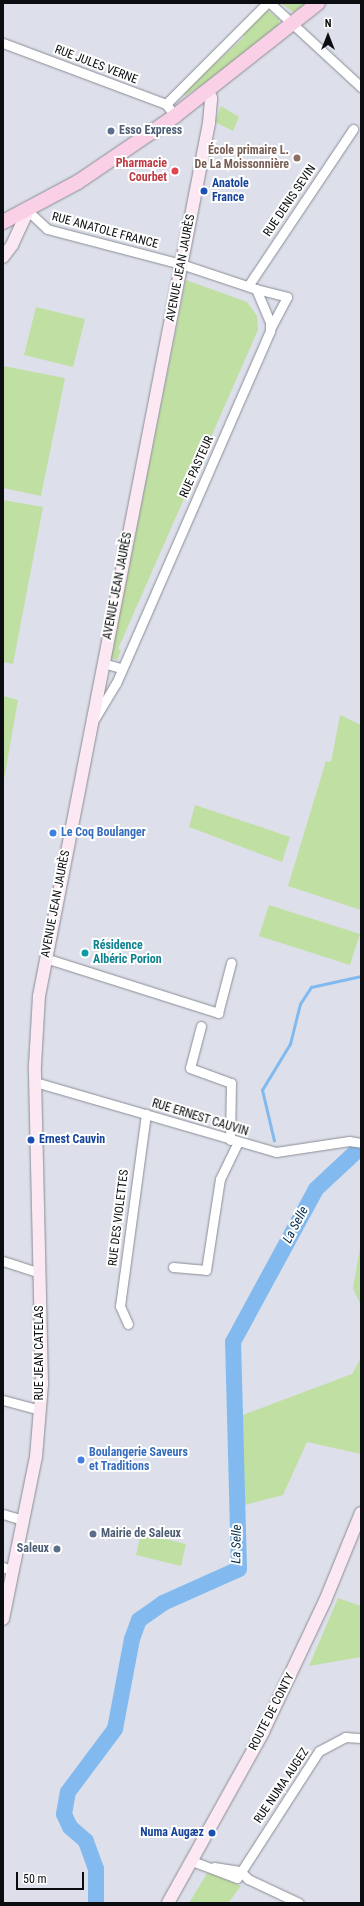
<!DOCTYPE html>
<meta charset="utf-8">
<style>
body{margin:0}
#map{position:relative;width:364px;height:1906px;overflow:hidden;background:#dde0ea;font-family:"Roboto Condensed",sans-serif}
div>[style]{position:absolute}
.green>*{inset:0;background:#c0dfa2}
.stream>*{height:2.5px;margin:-1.25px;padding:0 1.25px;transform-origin:1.25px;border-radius:1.25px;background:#82baef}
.river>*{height:16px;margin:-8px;padding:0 8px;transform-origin:8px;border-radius:8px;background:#82baef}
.roads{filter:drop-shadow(0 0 1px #8a8c95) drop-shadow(0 0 1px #8a8c95)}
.street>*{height:9px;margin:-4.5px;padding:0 4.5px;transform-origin:4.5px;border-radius:4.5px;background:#fff}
.secondary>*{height:12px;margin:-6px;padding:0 6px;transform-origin:6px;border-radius:6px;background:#fce8f2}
.primary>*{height:14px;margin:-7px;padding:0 7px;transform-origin:7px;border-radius:7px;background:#f9d0e5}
.dots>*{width:11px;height:11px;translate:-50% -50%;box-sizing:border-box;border:2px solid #fff;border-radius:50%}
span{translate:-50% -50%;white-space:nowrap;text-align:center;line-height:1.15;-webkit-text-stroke:4px #fff;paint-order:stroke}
.street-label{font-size:12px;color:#0c0d10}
.service-label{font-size:12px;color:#4e5e75;font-weight:700}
.left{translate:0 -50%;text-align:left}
.right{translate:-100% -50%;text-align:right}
.education-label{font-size:12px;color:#785e54;font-weight:700}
.health-label{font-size:12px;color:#be3a42;font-weight:700}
.transit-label{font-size:12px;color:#164399;font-weight:700}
.shop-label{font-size:12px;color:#366cbe;font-weight:700}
.culture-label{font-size:12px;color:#0d838f;font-weight:700}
.water-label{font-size:13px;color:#012d4f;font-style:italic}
.frame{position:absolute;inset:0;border:4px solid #0c0d10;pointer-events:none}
.north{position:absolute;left:308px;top:16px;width:40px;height:40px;-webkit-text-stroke:3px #fff;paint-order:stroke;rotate:0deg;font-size:11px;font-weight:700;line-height:16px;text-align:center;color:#0c0d10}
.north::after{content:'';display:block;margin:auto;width:14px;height:18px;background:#0c0d10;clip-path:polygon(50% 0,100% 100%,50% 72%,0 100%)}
.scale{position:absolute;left:16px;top:1872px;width:68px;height:18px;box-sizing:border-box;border:2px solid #0c0d10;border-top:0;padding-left:5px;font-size:12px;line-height:14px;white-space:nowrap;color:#0c0d10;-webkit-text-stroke:3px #fff;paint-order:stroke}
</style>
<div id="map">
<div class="green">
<div style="clip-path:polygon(281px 3px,308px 3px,293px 12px)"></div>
<div style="clip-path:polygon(268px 11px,279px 19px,279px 27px,233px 65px,185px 96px,184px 92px,244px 37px,243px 32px,262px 12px)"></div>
<div style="clip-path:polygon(221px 106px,239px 117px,233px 131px,215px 122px)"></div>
<div style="clip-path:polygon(186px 280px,247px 302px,257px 316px,258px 330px,118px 649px,121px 650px,117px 660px,111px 658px)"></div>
<div style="clip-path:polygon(36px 307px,85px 319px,73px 367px,24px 355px)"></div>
<div style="clip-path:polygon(3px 366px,65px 378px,41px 496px,3px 488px)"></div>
<div style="clip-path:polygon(3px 500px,43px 507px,13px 664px,3px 662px)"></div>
<div style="clip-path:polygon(3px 696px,18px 700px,3px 785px)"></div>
<div style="clip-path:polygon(340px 715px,361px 725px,361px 910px,288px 886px,326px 761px,331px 762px)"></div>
<div style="clip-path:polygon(195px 805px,290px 837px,282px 862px,189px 827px)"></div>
<div style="clip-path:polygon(269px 905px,360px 934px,350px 965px,259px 936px)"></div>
<div style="clip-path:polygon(361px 1242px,361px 1306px,353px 1288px)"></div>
<div style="clip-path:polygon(361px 1358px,361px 1454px,307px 1442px,283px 1495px,241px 1506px,240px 1416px,352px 1374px)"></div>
<div style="clip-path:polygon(141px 1533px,186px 1544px,181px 1566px,136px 1555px)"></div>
<div style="clip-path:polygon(338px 1598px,361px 1606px,361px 1657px,309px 1666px)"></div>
<div style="clip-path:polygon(208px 1872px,241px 1886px,228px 1903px,189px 1903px)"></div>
</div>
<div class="stream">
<div style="left:274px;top:1141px;width:52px;rotate:-103.2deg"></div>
<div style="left:262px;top:1090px;width:54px;rotate:-58.7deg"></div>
<div style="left:290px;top:1044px;width:41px;rotate:-76deg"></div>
<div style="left:300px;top:1004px;width:20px;rotate:-57deg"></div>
<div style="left:311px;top:987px;width:51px;rotate:-12.4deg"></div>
</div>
<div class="river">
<div style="left:96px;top:1903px;width:34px;rotate:-90deg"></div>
<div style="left:96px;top:1869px;width:30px;rotate:-110deg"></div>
<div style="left:86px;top:1841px;width:21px;rotate:-139deg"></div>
<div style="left:70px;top:1827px;width:14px;rotate:-115deg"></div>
<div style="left:64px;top:1814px;width:22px;rotate:-80deg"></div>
<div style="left:68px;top:1792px;width:79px;rotate:-53.3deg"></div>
<div style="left:115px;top:1729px;width:92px;rotate:-79.3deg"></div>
<div style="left:132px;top:1639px;width:20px;rotate:-70deg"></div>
<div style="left:139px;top:1620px;width:29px;rotate:-35deg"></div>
<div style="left:163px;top:1603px;width:83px;rotate:-24.1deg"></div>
<div style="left:239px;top:1569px;width:227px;rotate:-91.5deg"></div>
<div style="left:233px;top:1342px;width:174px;rotate:-61.5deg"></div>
<div style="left:316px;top:1189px;width:62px;rotate:-43deg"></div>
</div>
<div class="roads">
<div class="street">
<div style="left:270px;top:3px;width:124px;rotate:42.7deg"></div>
<div style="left:3px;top:43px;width:174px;rotate:20.5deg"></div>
<div style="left:166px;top:104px;width:15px;rotate:53deg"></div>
<div style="left:166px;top:104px;width:143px;rotate:-45deg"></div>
<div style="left:28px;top:211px;width:26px;rotate:43deg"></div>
<div style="left:47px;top:229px;width:138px;rotate:14.6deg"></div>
<div style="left:181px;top:264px;width:79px;rotate:18.4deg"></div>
<div style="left:256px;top:289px;width:36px;rotate:67deg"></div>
<div style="left:270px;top:322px;width:9px;rotate:90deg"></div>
<div style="left:270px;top:331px;width:384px;rotate:113.6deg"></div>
<div style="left:116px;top:683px;width:41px;rotate:121deg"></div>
<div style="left:248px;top:286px;width:189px;rotate:-56.2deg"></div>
<div style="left:256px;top:289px;width:32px;rotate:14deg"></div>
<div style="left:287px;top:297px;width:36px;rotate:118deg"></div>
<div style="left:103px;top:663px;width:19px;rotate:16deg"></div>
<div style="left:45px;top:958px;width:182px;rotate:17.6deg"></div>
<div style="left:218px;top:1013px;width:52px;rotate:-75.4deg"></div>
<div style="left:201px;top:1026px;width:43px;rotate:104.7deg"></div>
<div style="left:190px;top:1068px;width:44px;rotate:20.1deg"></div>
<div style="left:231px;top:1083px;width:57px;rotate:91deg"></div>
<div style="left:35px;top:1082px;width:251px;rotate:16.2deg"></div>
<div style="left:276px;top:1152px;width:74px;rotate:-8.6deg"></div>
<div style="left:349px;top:1141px;width:12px;rotate:9deg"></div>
<div style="left:3px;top:1261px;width:39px;rotate:18deg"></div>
<div style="left:173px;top:1267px;width:33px;rotate:5deg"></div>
<div style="left:206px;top:1270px;width:92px;rotate:-81.3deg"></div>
<div style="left:220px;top:1179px;width:41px;rotate:-64.1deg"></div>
<div style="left:128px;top:1324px;width:20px;rotate:-114deg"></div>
<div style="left:120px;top:1306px;width:194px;rotate:-82.3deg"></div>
<div style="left:3px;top:1400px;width:38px;rotate:15deg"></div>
<div style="left:3px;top:1514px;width:21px;rotate:17deg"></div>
<div style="left:3px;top:1567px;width:11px;rotate:22deg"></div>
<div style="left:192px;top:1861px;width:48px;rotate:20.7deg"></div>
<div style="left:237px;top:1878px;width:151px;rotate:-57.2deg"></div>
<div style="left:319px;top:1751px;width:30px;rotate:-28deg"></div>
<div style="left:345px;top:1737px;width:16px;rotate:4deg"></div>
<div style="left:214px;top:1867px;width:26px;rotate:9deg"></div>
<div style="left:240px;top:1871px;width:11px;rotate:45deg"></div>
<div style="left:248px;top:1879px;width:56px;rotate:25.2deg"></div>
</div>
<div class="secondary">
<div style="left:3px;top:257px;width:15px;rotate:-53deg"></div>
<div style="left:12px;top:245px;width:38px;rotate:-65deg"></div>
<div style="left:3px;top:1619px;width:165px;rotate:-78.5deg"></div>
<div style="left:36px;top:1457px;width:73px;rotate:-85.3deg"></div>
<div style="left:42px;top:1384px;width:319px;rotate:-91.3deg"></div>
<div style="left:35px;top:1065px;width:69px;rotate:-86.7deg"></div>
<div style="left:39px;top:996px;width:889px;rotate:-78.98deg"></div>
<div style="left:209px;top:123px;width:25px;rotate:-85deg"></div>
<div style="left:211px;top:98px;width:8px;rotate:-113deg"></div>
<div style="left:168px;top:1903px;width:196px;rotate:-60.9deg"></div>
<div style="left:263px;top:1732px;width:145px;rotate:-64.7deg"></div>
<div style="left:325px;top:1601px;width:95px;rotate:-67.8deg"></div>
</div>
<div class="primary">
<div style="left:3px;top:222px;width:85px;rotate:-28.1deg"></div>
<div style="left:78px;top:182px;width:117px;rotate:-34.2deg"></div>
<div style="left:175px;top:116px;width:182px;rotate:-38.3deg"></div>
</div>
</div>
<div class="dots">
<div style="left:111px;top:131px;background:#5c6f8a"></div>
<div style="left:297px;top:158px;background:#8d6e63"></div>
<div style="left:175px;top:171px;background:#e0444e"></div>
<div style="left:204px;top:191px;background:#1a4fb4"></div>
<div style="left:53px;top:833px;background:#3f7fe0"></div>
<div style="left:85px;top:953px;background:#0f9aa8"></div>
<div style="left:31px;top:1140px;background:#1a4fb4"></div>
<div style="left:81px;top:1460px;background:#3f7fe0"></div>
<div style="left:93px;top:1534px;background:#5c6f8a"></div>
<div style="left:57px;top:1549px;background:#5c6f8a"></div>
<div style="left:212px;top:1833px;background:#1a4fb4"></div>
</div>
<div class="street-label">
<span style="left:96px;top:65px;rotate:21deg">RUE JULES VERNE</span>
<span style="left:290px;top:201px;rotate:-56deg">RUE DENIS SEVIN</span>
<span style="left:105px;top:231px;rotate:15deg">RUE ANATOLE FRANCE</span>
<span style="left:181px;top:268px;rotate:-79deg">AVENUE JEAN JAURÈS</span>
<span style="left:197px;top:467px;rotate:-66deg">RUE PASTEUR</span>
<span style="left:118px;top:586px;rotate:-79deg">AVENUE JEAN JAURÈS</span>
<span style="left:56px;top:904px;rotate:-79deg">AVENUE JEAN JAURÈS</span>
<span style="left:200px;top:1118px;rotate:17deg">RUE ERNEST CAUVIN</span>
<span style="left:119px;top:1218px;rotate:-83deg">RUE DES VIOLETTES</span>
<span style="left:40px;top:1353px;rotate:-90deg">RUE JEAN CATELAS</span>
<span style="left:272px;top:1712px;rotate:-63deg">ROUTE DE CONTY</span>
<span style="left:282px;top:1786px;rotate:-56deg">RUE NUMA AUGEZ</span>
</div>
<div class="service-label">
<span class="left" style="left:119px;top:131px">Esso Express</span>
<span class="left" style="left:101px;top:1534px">Mairie de Saleux</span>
<span class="right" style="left:49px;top:1549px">Saleux</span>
</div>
<div class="education-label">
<span class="right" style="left:289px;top:158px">École primaire L.<br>De La Moissonnière</span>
</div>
<div class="health-label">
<span class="right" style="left:167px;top:171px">Pharmacie<br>Courbet</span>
</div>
<div class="transit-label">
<span class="left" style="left:212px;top:191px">Anatole<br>France</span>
<span class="left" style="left:39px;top:1140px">Ernest Cauvin</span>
<span class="right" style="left:204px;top:1833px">Numa Augæz</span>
</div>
<div class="shop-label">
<span class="left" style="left:61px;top:833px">Le Coq Boulanger</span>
<span class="left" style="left:89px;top:1460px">Boulangerie Saveurs<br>et Traditions</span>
</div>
<div class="culture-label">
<span class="left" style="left:93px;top:953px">Résidence<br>Albéric Porion</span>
</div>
<div class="water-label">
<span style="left:296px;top:1225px;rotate:-62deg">La Selle</span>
<span style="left:237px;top:1544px;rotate:-89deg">La Selle</span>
</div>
<div class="frame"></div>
<div class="north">N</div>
<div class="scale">50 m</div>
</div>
